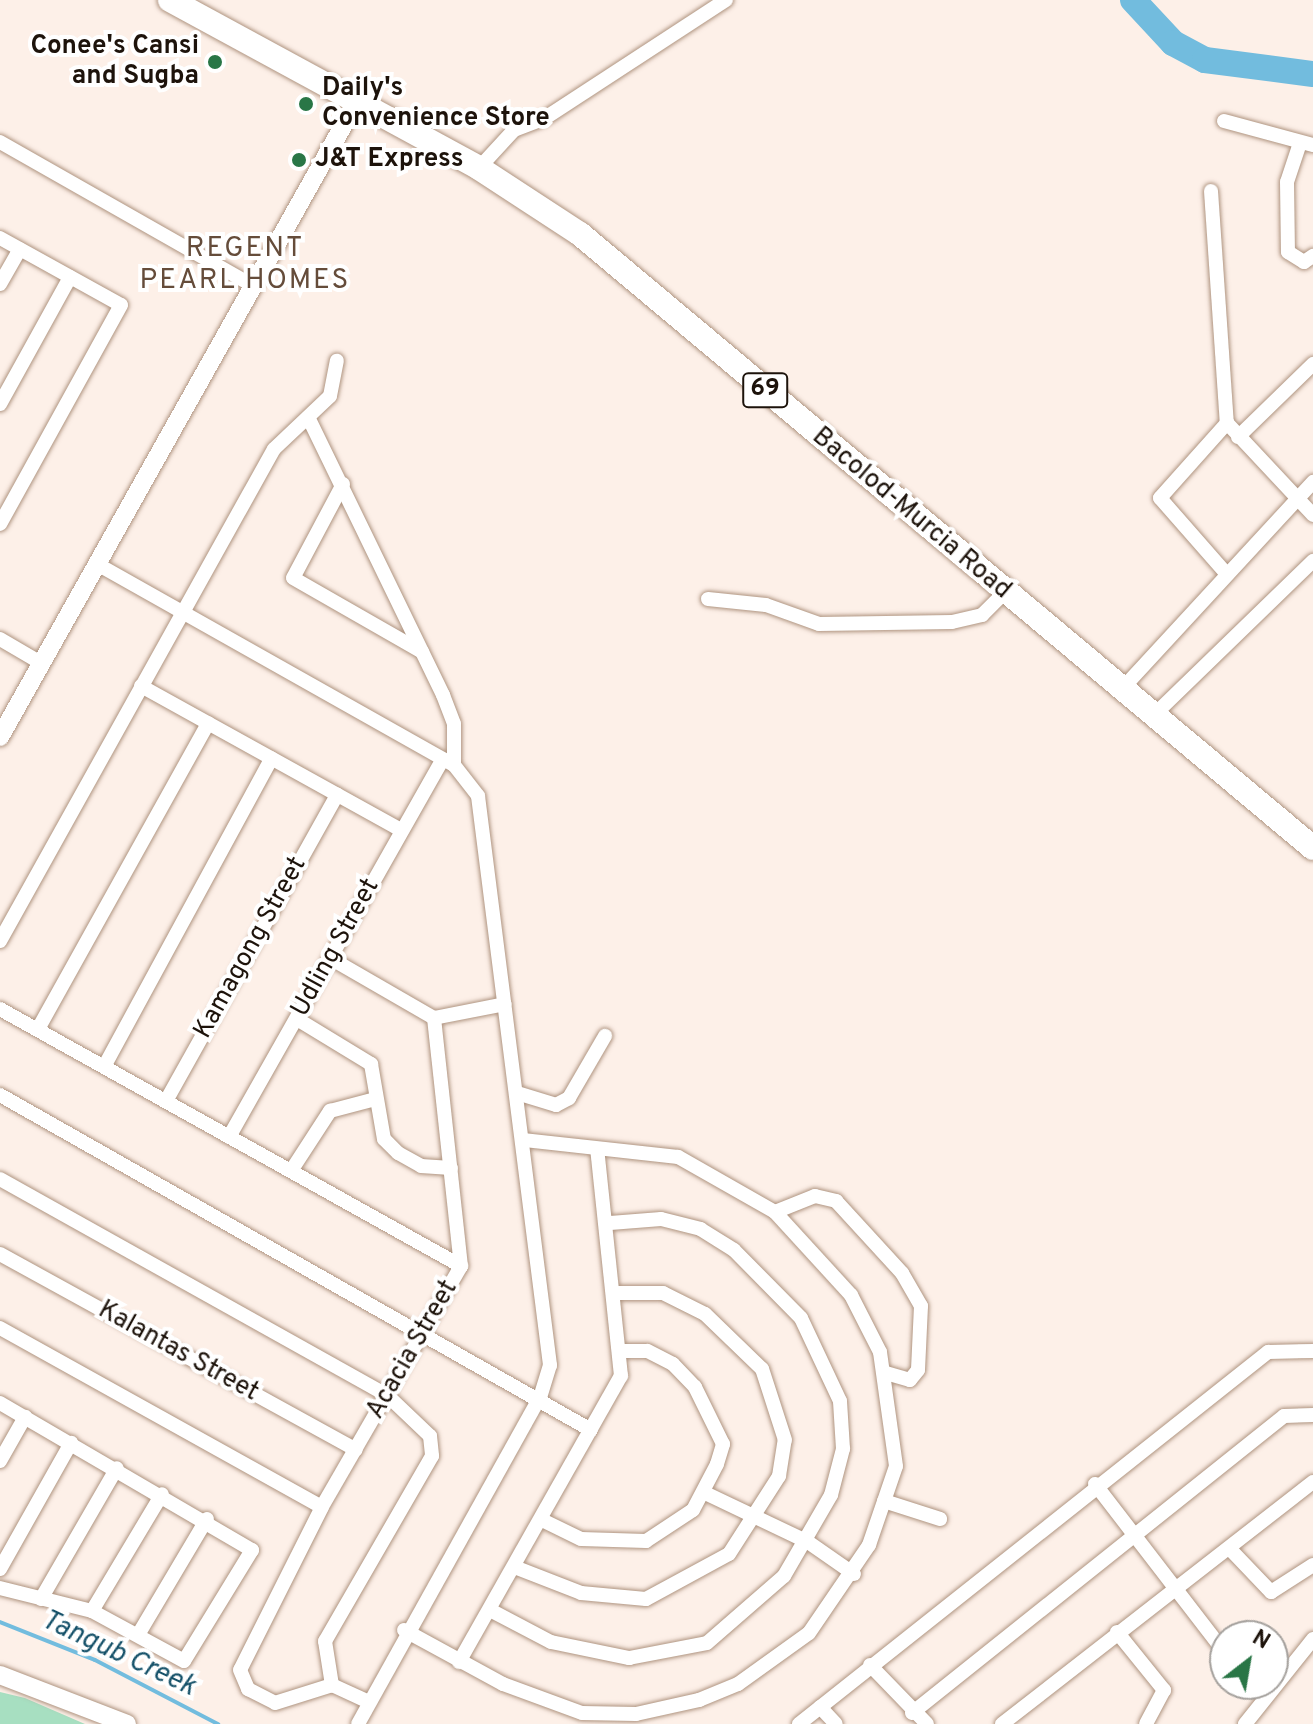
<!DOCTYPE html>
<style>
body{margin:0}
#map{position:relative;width:1313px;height:1724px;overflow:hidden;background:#fdf0e8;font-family:Overpass,sans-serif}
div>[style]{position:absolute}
.green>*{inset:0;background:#a7dfc1}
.stream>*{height:4px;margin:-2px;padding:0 2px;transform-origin:2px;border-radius:2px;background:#72bcde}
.river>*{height:26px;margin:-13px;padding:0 13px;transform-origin:13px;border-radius:13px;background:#72bcde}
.roads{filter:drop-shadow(0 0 2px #af9480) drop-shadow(0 0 2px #af9480)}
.minor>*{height:14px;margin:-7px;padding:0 7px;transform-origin:7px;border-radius:7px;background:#fff}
.tertiary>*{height:18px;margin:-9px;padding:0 9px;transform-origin:9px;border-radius:9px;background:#fff}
.primary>*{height:24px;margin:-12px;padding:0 12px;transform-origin:12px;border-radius:12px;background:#fff}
.dots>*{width:22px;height:22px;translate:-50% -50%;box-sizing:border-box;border:4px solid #fff;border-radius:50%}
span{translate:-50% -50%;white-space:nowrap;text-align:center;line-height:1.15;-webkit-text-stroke:8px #fff;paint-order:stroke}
.shield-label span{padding:2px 6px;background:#fff;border:2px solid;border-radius:6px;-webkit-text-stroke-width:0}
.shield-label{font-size:24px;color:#1d130b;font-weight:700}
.poi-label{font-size:26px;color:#1d130b;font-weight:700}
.right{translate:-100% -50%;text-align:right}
.left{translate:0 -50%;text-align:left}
.street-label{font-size:26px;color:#1d130b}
.neighbourhood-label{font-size:28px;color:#654c3a;letter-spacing:2px}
.water-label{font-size:28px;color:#155169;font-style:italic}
.north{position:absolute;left:1209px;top:1620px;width:80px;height:80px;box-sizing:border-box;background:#fff;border:2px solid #a5a19d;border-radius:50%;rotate:31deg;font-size:22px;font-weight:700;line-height:32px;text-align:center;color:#1d130b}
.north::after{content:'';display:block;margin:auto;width:28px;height:36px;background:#297646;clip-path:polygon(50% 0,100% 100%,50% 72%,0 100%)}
</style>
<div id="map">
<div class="green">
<div style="clip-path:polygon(0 1692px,25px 1698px,85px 1724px,0 1724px)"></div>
</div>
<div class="stream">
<div style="left:0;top:1622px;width:102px;rotate:21.8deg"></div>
<div style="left:95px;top:1660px;width:139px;rotate:27.5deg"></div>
</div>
<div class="river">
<div style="left:1133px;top:0;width:59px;rotate:47.1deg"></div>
<div style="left:1173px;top:43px;width:36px;rotate:28deg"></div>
<div style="left:1205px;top:60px;width:109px;rotate:7.4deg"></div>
</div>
<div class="roads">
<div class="minor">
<div style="left:1224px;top:121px;width:92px;rotate:15.1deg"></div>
<div style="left:0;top:142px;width:290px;rotate:29.6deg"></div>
<div style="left:1300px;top:143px;width:41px;rotate:108.4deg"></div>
<div style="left:1287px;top:182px;width:70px;rotate:89.2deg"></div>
<div style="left:1288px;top:252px;width:19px;rotate:32deg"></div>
<div style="left:1304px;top:262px;width:11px;rotate:-34deg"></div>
<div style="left:479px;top:168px;width:52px;rotate:-47.4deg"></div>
<div style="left:514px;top:130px;width:33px;rotate:-21deg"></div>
<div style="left:545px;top:118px;width:216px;rotate:-33.1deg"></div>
<div style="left:1211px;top:191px;width:233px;rotate:86.1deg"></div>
<div style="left:1227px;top:423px;width:126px;rotate:46.9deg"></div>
<div style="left:0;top:238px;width:138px;rotate:29deg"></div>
<div style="left:121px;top:305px;width:250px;rotate:118.9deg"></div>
<div style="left:0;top:284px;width:40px;rotate:-60.3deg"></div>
<div style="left:0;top:404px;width:145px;rotate:-61.1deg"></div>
<div style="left:310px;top:421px;width:305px;rotate:64.1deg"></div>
<div style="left:443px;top:695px;width:31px;rotate:69deg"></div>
<div style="left:454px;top:724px;width:41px;rotate:90deg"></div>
<div style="left:1238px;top:437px;width:105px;rotate:-44.2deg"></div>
<div style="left:343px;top:484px;width:106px;rotate:118deg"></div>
<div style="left:293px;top:578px;width:149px;rotate:29.8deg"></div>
<div style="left:97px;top:564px;width:410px;rotate:29.4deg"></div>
<div style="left:454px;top:765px;width:39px;rotate:52deg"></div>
<div style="left:478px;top:796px;width:574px;rotate:82.79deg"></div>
<div style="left:550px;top:1365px;width:34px;rotate:107deg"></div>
<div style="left:540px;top:1397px;width:374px;rotate:119.1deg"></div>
<div style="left:1224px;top:571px;width:97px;rotate:-131.2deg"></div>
<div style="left:1160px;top:498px;width:101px;rotate:-48.2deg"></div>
<div style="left:708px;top:599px;width:58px;rotate:5.9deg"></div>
<div style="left:766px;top:605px;width:56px;rotate:19.7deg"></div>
<div style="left:819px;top:624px;width:133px;rotate:-0.9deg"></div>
<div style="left:952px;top:622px;width:31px;rotate:-13deg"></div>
<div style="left:982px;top:615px;width:31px;rotate:-45deg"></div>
<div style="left:0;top:639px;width:48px;rotate:30.3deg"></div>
<div style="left:141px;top:686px;width:297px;rotate:29deg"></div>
<div style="left:1122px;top:689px;width:282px;rotate:-47.3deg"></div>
<div style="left:1153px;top:716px;width:223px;rotate:-44.1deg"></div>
<div style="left:0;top:941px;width:563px;rotate:-60.89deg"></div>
<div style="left:274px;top:449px;width:77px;rotate:-43.4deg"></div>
<div style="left:330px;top:396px;width:36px;rotate:-79deg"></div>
<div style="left:330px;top:958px;width:120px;rotate:30deg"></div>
<div style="left:434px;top:1018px;width:249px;rotate:83.8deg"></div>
<div style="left:461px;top:1266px;width:278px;rotate:120deg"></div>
<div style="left:322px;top:1507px;width:182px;rotate:116.7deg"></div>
<div style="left:240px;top:1670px;width:21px;rotate:67deg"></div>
<div style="left:248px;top:1689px;width:30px;rotate:27deg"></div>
<div style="left:275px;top:1703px;width:60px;rotate:-17.5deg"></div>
<div style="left:332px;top:1685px;width:41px;rotate:24.7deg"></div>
<div style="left:0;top:1009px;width:528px;rotate:29.14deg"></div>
<div style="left:434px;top:1018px;width:72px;rotate:-11.2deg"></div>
<div style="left:297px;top:1019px;width:87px;rotate:31.3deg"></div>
<div style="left:371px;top:1064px;width:76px;rotate:80.2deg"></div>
<div style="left:384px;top:1139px;width:20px;rotate:45deg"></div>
<div style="left:398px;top:1153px;width:26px;rotate:29deg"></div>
<div style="left:421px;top:1166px;width:30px;rotate:4deg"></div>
<div style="left:38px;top:1029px;width:350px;rotate:-60.9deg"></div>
<div style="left:105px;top:1065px;width:349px;rotate:-61.5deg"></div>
<div style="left:517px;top:1093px;width:41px;rotate:17.1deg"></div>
<div style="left:556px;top:1105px;width:15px;rotate:-28deg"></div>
<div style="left:569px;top:1098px;width:72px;rotate:-59.9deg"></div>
<div style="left:0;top:1095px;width:679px;rotate:29.55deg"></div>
<div style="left:166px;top:1101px;width:351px;rotate:-60.8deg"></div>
<div style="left:229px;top:1137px;width:434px;rotate:-60.5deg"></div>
<div style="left:291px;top:1171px;width:72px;rotate:-57deg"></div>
<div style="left:330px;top:1111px;width:47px;rotate:-14.9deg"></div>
<div style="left:0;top:1179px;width:445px;rotate:29.2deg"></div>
<div style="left:388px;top:1396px;width:58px;rotate:43.6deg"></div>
<div style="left:430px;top:1436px;width:20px;rotate:84deg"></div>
<div style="left:432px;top:1456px;width:214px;rotate:120deg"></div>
<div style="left:325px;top:1641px;width:45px;rotate:81deg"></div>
<div style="left:775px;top:1212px;width:43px;rotate:-21.8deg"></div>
<div style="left:815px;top:1196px;width:22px;rotate:13deg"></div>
<div style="left:836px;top:1201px;width:98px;rotate:47.5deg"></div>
<div style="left:902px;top:1273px;width:38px;rotate:60deg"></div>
<div style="left:921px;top:1306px;width:64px;rotate:92.7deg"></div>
<div style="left:918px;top:1370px;width:13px;rotate:129deg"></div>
<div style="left:910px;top:1380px;width:26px;rotate:-164deg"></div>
<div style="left:0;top:1254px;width:406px;rotate:28.8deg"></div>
<div style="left:0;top:1328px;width:368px;rotate:29.1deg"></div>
<div style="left:0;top:1403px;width:292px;rotate:30.3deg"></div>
<div style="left:252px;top:1550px;width:130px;rotate:121.5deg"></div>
<div style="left:184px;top:1661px;width:105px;rotate:-151.5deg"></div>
<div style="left:92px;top:1611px;width:95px;rotate:-166deg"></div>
<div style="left:0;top:1461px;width:51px;rotate:-60.4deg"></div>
<div style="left:1095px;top:1484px;width:213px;rotate:52.4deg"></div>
<div style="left:703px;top:1492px;width:116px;rotate:25.5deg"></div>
<div style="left:808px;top:1542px;width:56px;rotate:34.8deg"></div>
<div style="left:884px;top:1501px;width:59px;rotate:17.8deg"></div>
<div style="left:542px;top:1520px;width:43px;rotate:26deg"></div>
<div style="left:581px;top:1539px;width:65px;rotate:1.8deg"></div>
<div style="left:646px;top:1541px;width:56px;rotate:-33.4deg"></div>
<div style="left:693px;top:1510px;width:52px;rotate:-62.4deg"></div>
<div style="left:717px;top:1464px;width:21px;rotate:-73deg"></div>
<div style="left:723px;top:1444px;width:64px;rotate:-116.2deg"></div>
<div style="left:695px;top:1387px;width:32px;rotate:-134deg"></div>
<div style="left:673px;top:1364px;width:29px;rotate:-153deg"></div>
<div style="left:647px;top:1351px;width:26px;rotate:180deg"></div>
<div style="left:1229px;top:1548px;width:61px;rotate:46.3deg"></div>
<div style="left:1271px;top:1592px;width:50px;rotate:-32.7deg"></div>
<div style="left:517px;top:1568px;width:69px;rotate:21.3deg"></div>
<div style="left:581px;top:1593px;width:65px;rotate:5.3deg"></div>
<div style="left:646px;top:1599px;width:94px;rotate:-28.5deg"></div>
<div style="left:729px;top:1554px;width:93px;rotate:-57.3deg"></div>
<div style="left:779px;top:1476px;width:36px;rotate:-81deg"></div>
<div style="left:785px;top:1440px;width:75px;rotate:-107.9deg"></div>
<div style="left:762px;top:1369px;width:79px;rotate:-136deg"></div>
<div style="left:705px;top:1314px;width:47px;rotate:-153.4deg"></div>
<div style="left:663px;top:1293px;width:45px;rotate:180deg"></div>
<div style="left:0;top:1569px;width:145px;rotate:-60.6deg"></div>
<div style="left:41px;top:1599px;width:151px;rotate:-59.9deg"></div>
<div style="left:490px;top:1610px;width:69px;rotate:27.7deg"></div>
<div style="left:551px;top:1642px;width:80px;rotate:11.6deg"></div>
<div style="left:629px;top:1658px;width:79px;rotate:-10.9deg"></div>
<div style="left:707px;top:1643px;width:102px;rotate:-41deg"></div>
<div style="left:784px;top:1576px;width:94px;rotate:-59.9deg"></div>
<div style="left:831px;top:1495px;width:48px;rotate:-75.4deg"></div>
<div style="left:843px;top:1449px;width:48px;rotate:-93.6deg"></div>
<div style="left:840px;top:1401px;width:92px;rotate:-115.2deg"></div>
<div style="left:801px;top:1318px;width:95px;rotate:-134.6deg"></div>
<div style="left:734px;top:1250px;width:39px;rotate:-148deg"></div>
<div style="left:701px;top:1229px;width:41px;rotate:-166deg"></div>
<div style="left:661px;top:1219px;width:51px;rotate:175.5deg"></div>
<div style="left:92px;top:1611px;width:136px;rotate:-59.1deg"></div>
<div style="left:404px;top:1630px;width:113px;rotate:28.6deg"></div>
<div style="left:503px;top:1684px;width:84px;rotate:20.2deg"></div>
<div style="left:582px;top:1713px;width:54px;rotate:1.1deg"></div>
<div style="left:636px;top:1714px;width:65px;rotate:-12.5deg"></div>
<div style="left:699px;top:1700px;width:42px;rotate:-22.3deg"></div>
<div style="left:738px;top:1684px;width:87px;rotate:-35.7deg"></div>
<div style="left:809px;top:1633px;width:107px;rotate:-55.7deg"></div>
<div style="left:869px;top:1545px;width:83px;rotate:-71.1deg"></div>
<div style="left:896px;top:1466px;width:115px;rotate:-98deg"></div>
<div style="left:880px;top:1352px;width:64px;rotate:-117deg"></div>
<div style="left:851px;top:1295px;width:113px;rotate:-132.5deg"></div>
<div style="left:775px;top:1212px;width:112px;rotate:-150.4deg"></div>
<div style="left:678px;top:1157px;width:154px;rotate:-173.7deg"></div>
<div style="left:1117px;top:1632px;width:75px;rotate:51deg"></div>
<div style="left:1164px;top:1690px;width:38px;rotate:118deg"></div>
<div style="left:138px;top:1635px;width:135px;rotate:-59.3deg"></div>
<div style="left:459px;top:1662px;width:329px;rotate:-60.5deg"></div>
<div style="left:621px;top:1376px;width:228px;rotate:-96deg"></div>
<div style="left:870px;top:1665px;width:82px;rotate:46deg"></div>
<div style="left:1253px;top:1684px;width:18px;rotate:49deg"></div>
<div style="left:820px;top:1707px;width:23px;rotate:47deg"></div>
<div style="left:912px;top:1713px;width:476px;rotate:-38.6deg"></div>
<div style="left:1284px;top:1416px;width:29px;rotate:-2deg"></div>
<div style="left:799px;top:1724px;width:599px;rotate:-38.42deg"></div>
<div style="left:1268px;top:1352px;width:45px;rotate:-1.3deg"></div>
<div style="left:1002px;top:1724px;width:394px;rotate:-37.9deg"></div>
<div style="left:1245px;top:1724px;width:109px;rotate:-51.3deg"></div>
</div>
<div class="tertiary">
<div style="left:0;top:737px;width:727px;rotate:-60.69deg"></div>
<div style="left:0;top:1675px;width:136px;rotate:21.1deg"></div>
</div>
<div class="primary">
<div style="left:170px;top:0;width:352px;rotate:28.5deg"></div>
<div style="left:479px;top:168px;width:121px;rotate:33.2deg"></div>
<div style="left:580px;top:234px;width:956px;rotate:39.95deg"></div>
</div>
</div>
<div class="dots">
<div style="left:215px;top:62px;background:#297646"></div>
<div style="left:306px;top:104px;background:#297646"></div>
<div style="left:299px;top:160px;background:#297646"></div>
</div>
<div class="shield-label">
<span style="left:765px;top:390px">69</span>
</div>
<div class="poi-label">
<span class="right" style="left:199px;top:62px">Conee's Cansi<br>and Sugba</span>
<span class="left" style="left:322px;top:104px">Daily's<br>Convenience Store</span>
<span class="left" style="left:315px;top:160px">J&amp;T Express</span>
</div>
<div class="street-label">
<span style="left:911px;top:514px;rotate:40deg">Bacolod-Murcia Road</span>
<span style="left:251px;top:948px;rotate:-61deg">Kamagong Street</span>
<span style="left:336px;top:948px;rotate:-61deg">Udling Street</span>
<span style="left:413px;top:1350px;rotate:-60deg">Acacia Street</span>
<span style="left:178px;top:1352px;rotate:29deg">Kalantas Street</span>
</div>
<div class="neighbourhood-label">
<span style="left:245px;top:265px">REGENT<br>PEARL HOMES</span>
</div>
<div class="water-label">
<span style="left:118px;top:1654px;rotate:25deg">Tangub Creek</span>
</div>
<div class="north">N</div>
</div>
